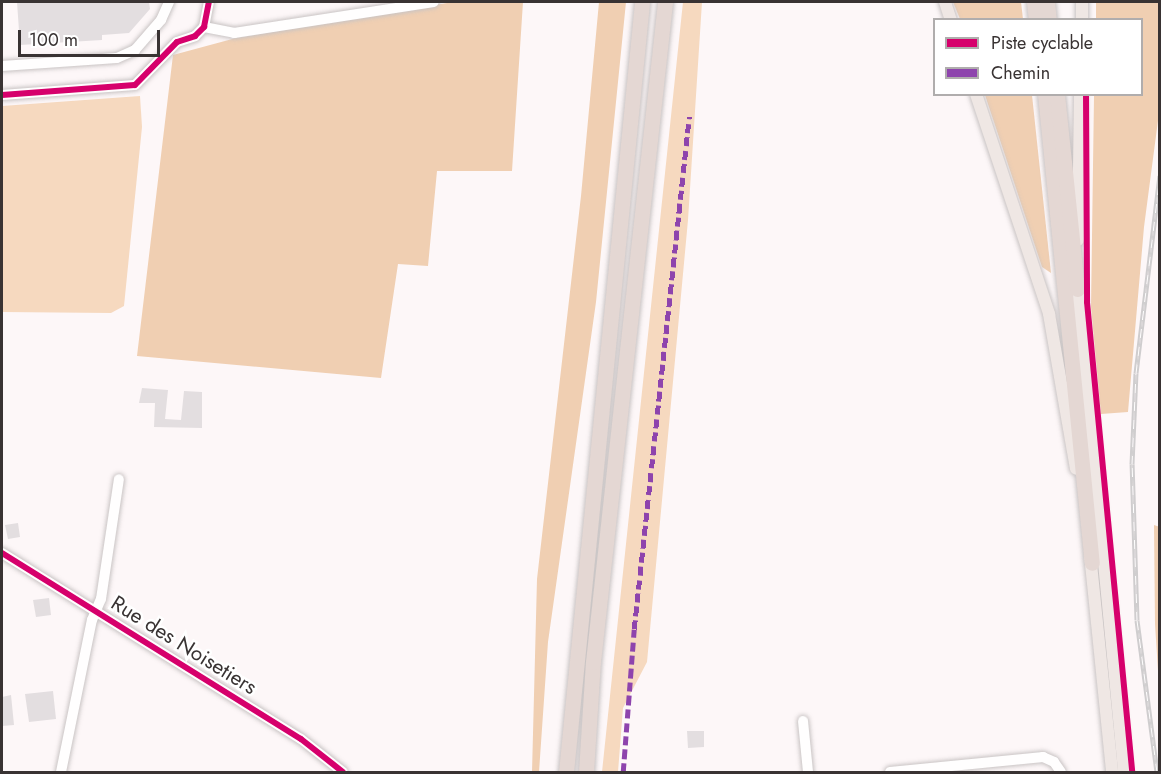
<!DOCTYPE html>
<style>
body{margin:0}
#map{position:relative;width:1161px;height:774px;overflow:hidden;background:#fdf7f8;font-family:Jost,sans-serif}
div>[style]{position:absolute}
.green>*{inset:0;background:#f6d9bf}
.forest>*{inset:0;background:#f0cfb2}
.building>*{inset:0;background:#e3dee0}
.roads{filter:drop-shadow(0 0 2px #c9c4c4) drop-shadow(0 0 2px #c9c4c4)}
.minor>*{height:10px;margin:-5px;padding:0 5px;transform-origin:5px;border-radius:5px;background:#fffefe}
.major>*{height:12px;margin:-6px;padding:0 6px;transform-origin:6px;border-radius:6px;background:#efe7e4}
.highway>*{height:15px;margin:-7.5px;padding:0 7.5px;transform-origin:7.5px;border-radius:7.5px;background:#e4d7d3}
.rail>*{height:5px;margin-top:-2.5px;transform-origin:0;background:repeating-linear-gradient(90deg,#fff 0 9px,#cfcdce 0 18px);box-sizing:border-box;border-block:2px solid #cfcdce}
.quiet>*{height:4.5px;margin-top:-2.25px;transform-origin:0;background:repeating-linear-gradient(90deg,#8e44ad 0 9px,transparent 0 13.5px)}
.cycleway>*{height:6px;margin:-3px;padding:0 3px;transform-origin:3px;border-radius:3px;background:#d6006c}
span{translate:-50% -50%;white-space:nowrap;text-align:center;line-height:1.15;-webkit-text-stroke:5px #fff;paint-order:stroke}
.street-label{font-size:21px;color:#393333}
.frame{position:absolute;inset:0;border:3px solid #393333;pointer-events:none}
.legend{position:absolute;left:933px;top:18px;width:210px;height:78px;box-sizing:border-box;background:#fff;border:2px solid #b0adad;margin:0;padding:8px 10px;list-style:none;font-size:18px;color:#393333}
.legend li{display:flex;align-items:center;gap:12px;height:30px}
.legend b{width:30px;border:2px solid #b0adad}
.scale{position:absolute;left:18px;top:30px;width:142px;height:27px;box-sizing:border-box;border:3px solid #393333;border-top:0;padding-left:8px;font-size:18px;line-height:21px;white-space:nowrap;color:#393333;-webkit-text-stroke:4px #fff;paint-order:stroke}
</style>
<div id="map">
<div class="green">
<div style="clip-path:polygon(683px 2px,702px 2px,688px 220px,647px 662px,623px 708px,618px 772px,602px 772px)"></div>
<div style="clip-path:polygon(140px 96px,142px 127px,124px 306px,111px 313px,2px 312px,2px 106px)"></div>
</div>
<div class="forest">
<div style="clip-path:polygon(453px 2px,523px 2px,512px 171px,437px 171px,428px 266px,398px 264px,381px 378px,137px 356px,173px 55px,236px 38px)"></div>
<div style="clip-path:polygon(599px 2px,626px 2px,596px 302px,548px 642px,539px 772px,532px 772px,537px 579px,581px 196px)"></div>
<div style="clip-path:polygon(953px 2px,1021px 2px,1023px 19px,960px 19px)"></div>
<div style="clip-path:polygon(1096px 2px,1160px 2px,1159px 113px,1144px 227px,1128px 412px,1101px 414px,1091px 307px,1094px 95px,1142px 94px,1142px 20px,1096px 19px)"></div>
<div style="clip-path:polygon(985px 95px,1032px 95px,1051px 273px,1042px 267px)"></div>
<div style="clip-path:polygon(1154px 525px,1160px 527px,1159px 686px,1155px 624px)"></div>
</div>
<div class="building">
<div style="clip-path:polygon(17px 2px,149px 2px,150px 9px,129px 33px,102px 35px,102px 40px,20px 45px)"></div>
<div style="clip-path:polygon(142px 388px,168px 390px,165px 419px,181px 420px,184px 391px,202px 392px,202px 428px,154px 427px,155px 403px,139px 403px)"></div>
<div style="clip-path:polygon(18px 523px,20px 537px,8px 539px,5px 525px)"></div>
<div style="clip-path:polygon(49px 598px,51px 615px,36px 617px,33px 600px)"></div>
<div style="clip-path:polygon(53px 691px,56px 719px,29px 722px,25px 694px)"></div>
<div style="clip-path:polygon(11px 695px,14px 725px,2px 726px,2px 697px)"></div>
<div style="clip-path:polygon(687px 731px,704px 731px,704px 747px,688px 748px)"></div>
</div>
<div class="roads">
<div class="minor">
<div style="left:204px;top:27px;width:31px;rotate:11deg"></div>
<div style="left:234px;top:33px;width:202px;rotate:-8.8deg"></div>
<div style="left:204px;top:27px;width:25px;rotate:-79deg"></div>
<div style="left:2px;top:66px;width:115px;rotate:-4deg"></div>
<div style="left:117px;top:58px;width:20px;rotate:-24deg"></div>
<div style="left:135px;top:50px;width:40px;rotate:-49deg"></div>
<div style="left:161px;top:20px;width:20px;rotate:-66deg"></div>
<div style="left:2px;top:95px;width:133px;rotate:-4.3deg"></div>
<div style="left:135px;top:85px;width:60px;rotate:-45.7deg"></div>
<div style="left:177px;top:42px;width:19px;rotate:-18deg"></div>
<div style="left:195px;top:36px;width:13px;rotate:-45deg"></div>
<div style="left:2px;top:553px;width:352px;rotate:31.9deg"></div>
<div style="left:301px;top:739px;width:53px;rotate:38.2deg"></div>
<div style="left:803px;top:721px;width:51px;rotate:84.4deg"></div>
<div style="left:61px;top:772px;width:155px;rotate:-78.5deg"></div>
<div style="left:92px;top:620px;width:23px;rotate:-67deg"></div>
<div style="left:101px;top:599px;width:121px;rotate:-81.5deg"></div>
<div style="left:890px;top:772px;width:154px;rotate:-5.6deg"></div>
<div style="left:1043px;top:757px;width:12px;rotate:24deg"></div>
<div style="left:1054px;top:762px;width:12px;rotate:55deg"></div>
</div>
<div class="major">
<div style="left:945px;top:2px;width:19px;rotate:72deg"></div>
<div style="left:1082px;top:20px;width:18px;rotate:-90deg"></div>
<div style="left:976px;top:94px;width:232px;rotate:71.6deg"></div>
<div style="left:1049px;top:314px;width:157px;rotate:80.1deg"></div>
<div style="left:1078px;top:240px;width:146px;rotate:-89.2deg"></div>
<div style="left:1077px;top:282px;width:492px;rotate:84.5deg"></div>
<div style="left:1090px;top:554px;width:219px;rotate:84.2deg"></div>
</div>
<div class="highway">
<div style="left:1034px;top:2px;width:18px;rotate:84deg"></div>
<div style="left:1047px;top:2px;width:18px;rotate:84deg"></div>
<div style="left:1045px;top:94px;width:471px;rotate:84.3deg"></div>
<div style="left:1057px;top:94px;width:196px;rotate:84.1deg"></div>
<div style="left:566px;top:772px;width:774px;rotate:-84.36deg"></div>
<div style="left:586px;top:772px;width:110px;rotate:-86.4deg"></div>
<div style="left:593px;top:662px;width:664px;rotate:-83.77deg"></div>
</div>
</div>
<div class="rail">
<div style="left:1157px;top:772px;width:153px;rotate:-97.5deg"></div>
<div style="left:1137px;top:620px;width:156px;rotate:-91.8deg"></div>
<div style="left:1132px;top:464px;width:91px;rotate:-87.5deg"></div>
<div style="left:1136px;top:373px;width:199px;rotate:-83.1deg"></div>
</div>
<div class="quiet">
<div style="left:623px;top:772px;width:143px;rotate:-85.6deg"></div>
<div style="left:634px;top:629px;width:515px;rotate:-83.87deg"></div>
</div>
<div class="cycleway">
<div style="left:1086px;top:94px;width:208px;rotate:89.7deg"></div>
<div style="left:1087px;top:302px;width:472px;rotate:84.5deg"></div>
<div style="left:2px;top:95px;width:133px;rotate:-4.3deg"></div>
<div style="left:135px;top:85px;width:60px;rotate:-45.7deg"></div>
<div style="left:177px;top:42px;width:19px;rotate:-18deg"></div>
<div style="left:195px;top:36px;width:13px;rotate:-45deg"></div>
<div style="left:204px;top:27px;width:25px;rotate:-79deg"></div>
<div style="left:2px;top:553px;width:352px;rotate:31.9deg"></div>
<div style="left:301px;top:739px;width:53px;rotate:38.2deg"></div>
</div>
<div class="street-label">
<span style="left:184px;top:645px;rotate:32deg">Rue des Noisetiers</span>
</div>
<div class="frame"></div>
<ul class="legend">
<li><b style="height:8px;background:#d6006c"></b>Piste cyclable</li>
<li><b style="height:8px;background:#8e44ad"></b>Chemin</li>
</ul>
<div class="scale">100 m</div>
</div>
